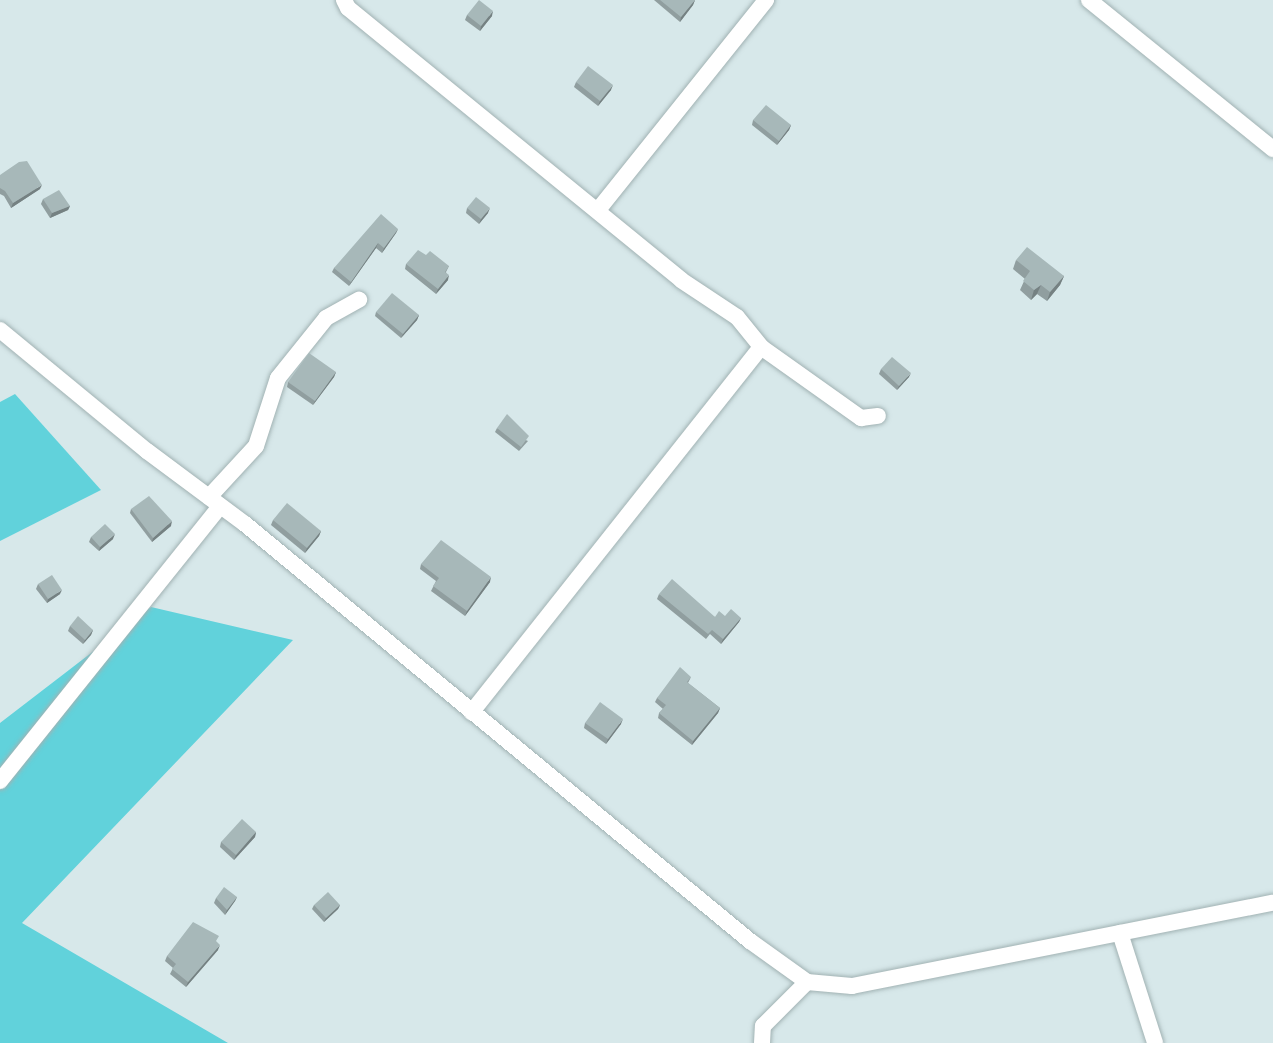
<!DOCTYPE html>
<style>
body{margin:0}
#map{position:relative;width:1273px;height:1043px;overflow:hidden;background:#d7e8ea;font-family:Manrope,sans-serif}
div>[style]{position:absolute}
.green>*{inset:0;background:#61d2db}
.roads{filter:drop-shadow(0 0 2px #a1b2b3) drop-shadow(0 0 2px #a1b2b3)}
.street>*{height:16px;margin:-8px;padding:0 8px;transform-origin:8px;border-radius:8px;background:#fff}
.wall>*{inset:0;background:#909e9f}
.shaded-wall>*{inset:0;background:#758182}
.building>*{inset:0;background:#a7b8b9}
span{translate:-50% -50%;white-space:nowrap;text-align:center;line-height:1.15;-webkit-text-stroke:5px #d7e8ea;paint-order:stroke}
</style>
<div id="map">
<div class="green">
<div style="clip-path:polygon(15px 394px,101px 490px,0 541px,0 402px)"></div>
<div style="clip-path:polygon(151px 607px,293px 640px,22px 923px,228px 1043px,0 1043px,0 723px)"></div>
</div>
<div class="roads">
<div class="street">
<div style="left:344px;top:0;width:9px;rotate:63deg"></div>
<div style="left:348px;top:8px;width:430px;rotate:39.2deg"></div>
<div style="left:681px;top:280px;width:67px;rotate:33.5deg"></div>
<div style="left:737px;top:317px;width:38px;rotate:51deg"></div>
<div style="left:761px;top:347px;width:466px;rotate:128.4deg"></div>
<div style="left:1089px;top:0;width:237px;rotate:39deg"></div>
<div style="left:598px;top:210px;width:269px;rotate:-51.3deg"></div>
<div style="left:0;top:330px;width:190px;rotate:39.5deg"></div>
<div style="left:147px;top:451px;width:122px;rotate:36.7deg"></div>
<div style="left:245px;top:524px;width:655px;rotate:39.55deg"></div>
<div style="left:750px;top:941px;width:70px;rotate:35.7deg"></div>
<div style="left:807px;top:982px;width:45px;rotate:5.1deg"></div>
<div style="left:852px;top:986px;width:429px;rotate:-11.2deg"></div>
<div style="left:761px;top:347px;width:123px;rotate:35.4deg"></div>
<div style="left:861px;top:418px;width:17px;rotate:-7deg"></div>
<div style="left:209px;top:497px;width:69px;rotate:-47.3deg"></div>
<div style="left:256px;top:446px;width:71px;rotate:-72.1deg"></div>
<div style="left:278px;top:378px;width:77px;rotate:-51.3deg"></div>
<div style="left:326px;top:318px;width:38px;rotate:-29deg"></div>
<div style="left:0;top:781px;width:352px;rotate:-51.3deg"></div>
<div style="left:1120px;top:933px;width:115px;rotate:72.3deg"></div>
<div style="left:762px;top:1043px;width:17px;rotate:-87deg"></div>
<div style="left:763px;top:1026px;width:62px;rotate:-45deg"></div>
</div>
</div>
<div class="wall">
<div style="clip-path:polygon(654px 0,695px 0,693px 5px,680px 22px)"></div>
<div style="clip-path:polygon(467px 15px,492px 16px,480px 31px,465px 20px)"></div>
<div style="clip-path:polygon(576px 82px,611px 90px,598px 106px,574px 87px)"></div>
<div style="clip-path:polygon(753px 120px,791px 125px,789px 130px,777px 145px,752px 125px)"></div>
<div style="clip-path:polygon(0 175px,40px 189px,11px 208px,4px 196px,0 194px)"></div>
<div style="clip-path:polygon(43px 199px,70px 206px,68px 210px,50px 218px,41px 204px)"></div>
<div style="clip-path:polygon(467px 208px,488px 213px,479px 224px,466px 213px)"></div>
<div style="clip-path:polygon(398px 229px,396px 233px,382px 253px,376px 248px,349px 286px,332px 272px,334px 268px)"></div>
<div style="clip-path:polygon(1016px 260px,1064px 276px,1060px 285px,1047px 301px,1037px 294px,1031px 300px,1020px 290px,1025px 279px,1013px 269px)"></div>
<div style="clip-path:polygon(406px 264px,449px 266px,446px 272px,448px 280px,436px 294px,405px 269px)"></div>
<div style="clip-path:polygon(376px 312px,419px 315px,417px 320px,401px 338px,375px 316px)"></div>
<div style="clip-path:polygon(881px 369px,909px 377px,897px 390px,879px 374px)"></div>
<div style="clip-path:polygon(336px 372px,334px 377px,313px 405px,287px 387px,288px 382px)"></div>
<div style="clip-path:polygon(497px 428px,528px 441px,519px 451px,495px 432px)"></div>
<div style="clip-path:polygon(131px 509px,171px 526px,152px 542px,130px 513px)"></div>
<div style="clip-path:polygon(273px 520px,321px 531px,319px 536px,305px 553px,271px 525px)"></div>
<div style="clip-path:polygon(91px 537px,113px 539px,99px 551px,89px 542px)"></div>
<div style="clip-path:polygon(421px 564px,490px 582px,465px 616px,431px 591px,436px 581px,420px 569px)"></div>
<div style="clip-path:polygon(38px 584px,60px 594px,47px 603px,36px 589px)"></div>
<div style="clip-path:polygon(659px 594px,715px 617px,725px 616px,741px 618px,739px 622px,721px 644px,710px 634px,706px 639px,657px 599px)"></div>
<div style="clip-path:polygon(70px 626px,93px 630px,91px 635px,83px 644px,68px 631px)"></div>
<div style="clip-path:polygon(691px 677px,688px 683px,720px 708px,718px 713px,692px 745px,658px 718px,659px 713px,663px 709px,655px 702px,657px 698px)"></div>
<div style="clip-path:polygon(585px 723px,621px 724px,606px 744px,584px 728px)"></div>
<div style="clip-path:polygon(256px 832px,255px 837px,234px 860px,220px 847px,221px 842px)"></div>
<div style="clip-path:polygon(237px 897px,235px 901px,225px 915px,214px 903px,216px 898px)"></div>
<div style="clip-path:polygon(314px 905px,340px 905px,338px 909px,324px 922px,312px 909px)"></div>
<div style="clip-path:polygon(216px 942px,218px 950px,186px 987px,170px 974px,173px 968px,165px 961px,167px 956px)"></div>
</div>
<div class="shaded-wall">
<div style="clip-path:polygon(695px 0,693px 5px,680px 22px,681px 17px)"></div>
<div style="clip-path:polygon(493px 11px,492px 16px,480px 31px,481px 26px)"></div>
<div style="clip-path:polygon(613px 85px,611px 90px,598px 106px,600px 101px)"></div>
<div style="clip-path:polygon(791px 125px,789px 130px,777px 145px,779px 141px)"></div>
<div style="clip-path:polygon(42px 185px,40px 189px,11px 208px,13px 203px)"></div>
<div style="clip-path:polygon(70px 206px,68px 210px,50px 218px,52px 213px)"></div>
<div style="clip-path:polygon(490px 208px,488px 213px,479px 224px,481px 219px)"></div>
<div style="clip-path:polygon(398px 229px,396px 233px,382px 253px,384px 248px)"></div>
<div style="clip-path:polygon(378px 243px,376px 248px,349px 286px,351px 282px)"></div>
<div style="clip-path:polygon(449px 275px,448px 280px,436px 294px,438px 289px)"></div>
<div style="clip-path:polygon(1064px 276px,1060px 285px,1047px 301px,1050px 292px)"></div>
<div style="clip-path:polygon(1041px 285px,1037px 294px,1031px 300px,1034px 290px)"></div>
<div style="clip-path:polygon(419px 315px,417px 320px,401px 338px,403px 334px)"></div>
<div style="clip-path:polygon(336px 372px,334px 377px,313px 405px,315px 401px)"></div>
<div style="clip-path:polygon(911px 373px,909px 377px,897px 390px,899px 386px)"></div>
<div style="clip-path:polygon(172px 521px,171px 526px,152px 542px,153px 538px)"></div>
<div style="clip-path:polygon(321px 531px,319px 536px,305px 553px,307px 548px)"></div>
<div style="clip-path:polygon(115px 534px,113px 539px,99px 551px,100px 547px)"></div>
<div style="clip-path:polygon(491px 577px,490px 582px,465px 616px,467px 611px)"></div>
<div style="clip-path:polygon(62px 590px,60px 594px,47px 603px,48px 599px)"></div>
<div style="clip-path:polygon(741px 618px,739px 622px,721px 644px,723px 639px)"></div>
<div style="clip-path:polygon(93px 630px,91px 635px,83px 644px,85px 640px)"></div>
<div style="clip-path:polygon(720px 708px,718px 713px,692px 745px,693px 741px)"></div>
<div style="clip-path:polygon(623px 719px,621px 724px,606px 744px,608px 739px)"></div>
<div style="clip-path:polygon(256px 832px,255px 837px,234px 860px,236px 855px)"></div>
<div style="clip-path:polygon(237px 897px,235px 901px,225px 915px,227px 910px)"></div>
<div style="clip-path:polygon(340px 905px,338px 909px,324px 922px,326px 918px)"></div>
<div style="clip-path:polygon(220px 945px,218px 950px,186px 987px,188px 982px)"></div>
</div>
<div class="building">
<div style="clip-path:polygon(479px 0,493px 11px,481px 26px,467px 15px)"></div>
<div style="clip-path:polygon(660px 0,695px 0,681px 17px)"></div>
<div style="clip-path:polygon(588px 66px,613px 85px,600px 101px,576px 82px)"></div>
<div style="clip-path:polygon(766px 105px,791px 125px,779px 141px,753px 120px)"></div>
<div style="clip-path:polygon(27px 161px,42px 185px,13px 203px,5px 191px,0 188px,0 175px,19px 162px)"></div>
<div style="clip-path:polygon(59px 190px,70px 206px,52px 213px,43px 199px)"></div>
<div style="clip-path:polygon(476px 197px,490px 208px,481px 219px,467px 208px)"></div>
<div style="clip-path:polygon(381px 214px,398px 229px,384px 248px,378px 243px,351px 282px,334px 268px)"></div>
<div style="clip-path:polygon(1027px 247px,1064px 276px,1050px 292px,1041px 285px,1034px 290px,1023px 281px,1030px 271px,1016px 260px)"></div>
<div style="clip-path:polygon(418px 250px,426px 255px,430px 251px,449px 266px,445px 272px,449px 275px,438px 289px,406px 264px)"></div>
<div style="clip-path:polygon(392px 293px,419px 315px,403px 334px,376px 312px)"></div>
<div style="clip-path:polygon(309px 353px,336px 372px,315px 401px,288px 382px)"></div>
<div style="clip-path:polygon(892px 357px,911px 373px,899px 386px,881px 369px)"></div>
<div style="clip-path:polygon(507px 414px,529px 436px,521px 447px,497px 428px)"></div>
<div style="clip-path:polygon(149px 496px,172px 521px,153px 538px,131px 509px)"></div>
<div style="clip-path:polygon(287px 503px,321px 531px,307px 548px,273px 520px)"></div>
<div style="clip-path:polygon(105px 524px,115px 534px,100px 547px,91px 537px)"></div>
<div style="clip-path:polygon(441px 540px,491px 577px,467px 611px,433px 586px,439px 578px,421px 564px)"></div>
<div style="clip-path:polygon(52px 575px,62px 590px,48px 599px,38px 584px)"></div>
<div style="clip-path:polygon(672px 579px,715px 617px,719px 611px,725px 616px,731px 609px,741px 618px,723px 639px,712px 630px,708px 634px,659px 594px)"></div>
<div style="clip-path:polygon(78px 616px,93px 630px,85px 640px,70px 626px)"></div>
<div style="clip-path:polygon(680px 667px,691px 677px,687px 682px,720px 708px,693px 741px,659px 713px,666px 705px,657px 698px)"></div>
<div style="clip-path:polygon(600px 702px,623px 719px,608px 739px,585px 723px)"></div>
<div style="clip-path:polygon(242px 819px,256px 832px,236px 855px,221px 842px)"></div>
<div style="clip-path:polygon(224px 887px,237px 897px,227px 910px,216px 898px)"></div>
<div style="clip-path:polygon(328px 892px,340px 905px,326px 918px,314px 905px)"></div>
<div style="clip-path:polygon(193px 922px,219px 936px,216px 941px,220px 945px,188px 982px,172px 969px,176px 964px,167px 956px)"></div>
</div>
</div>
